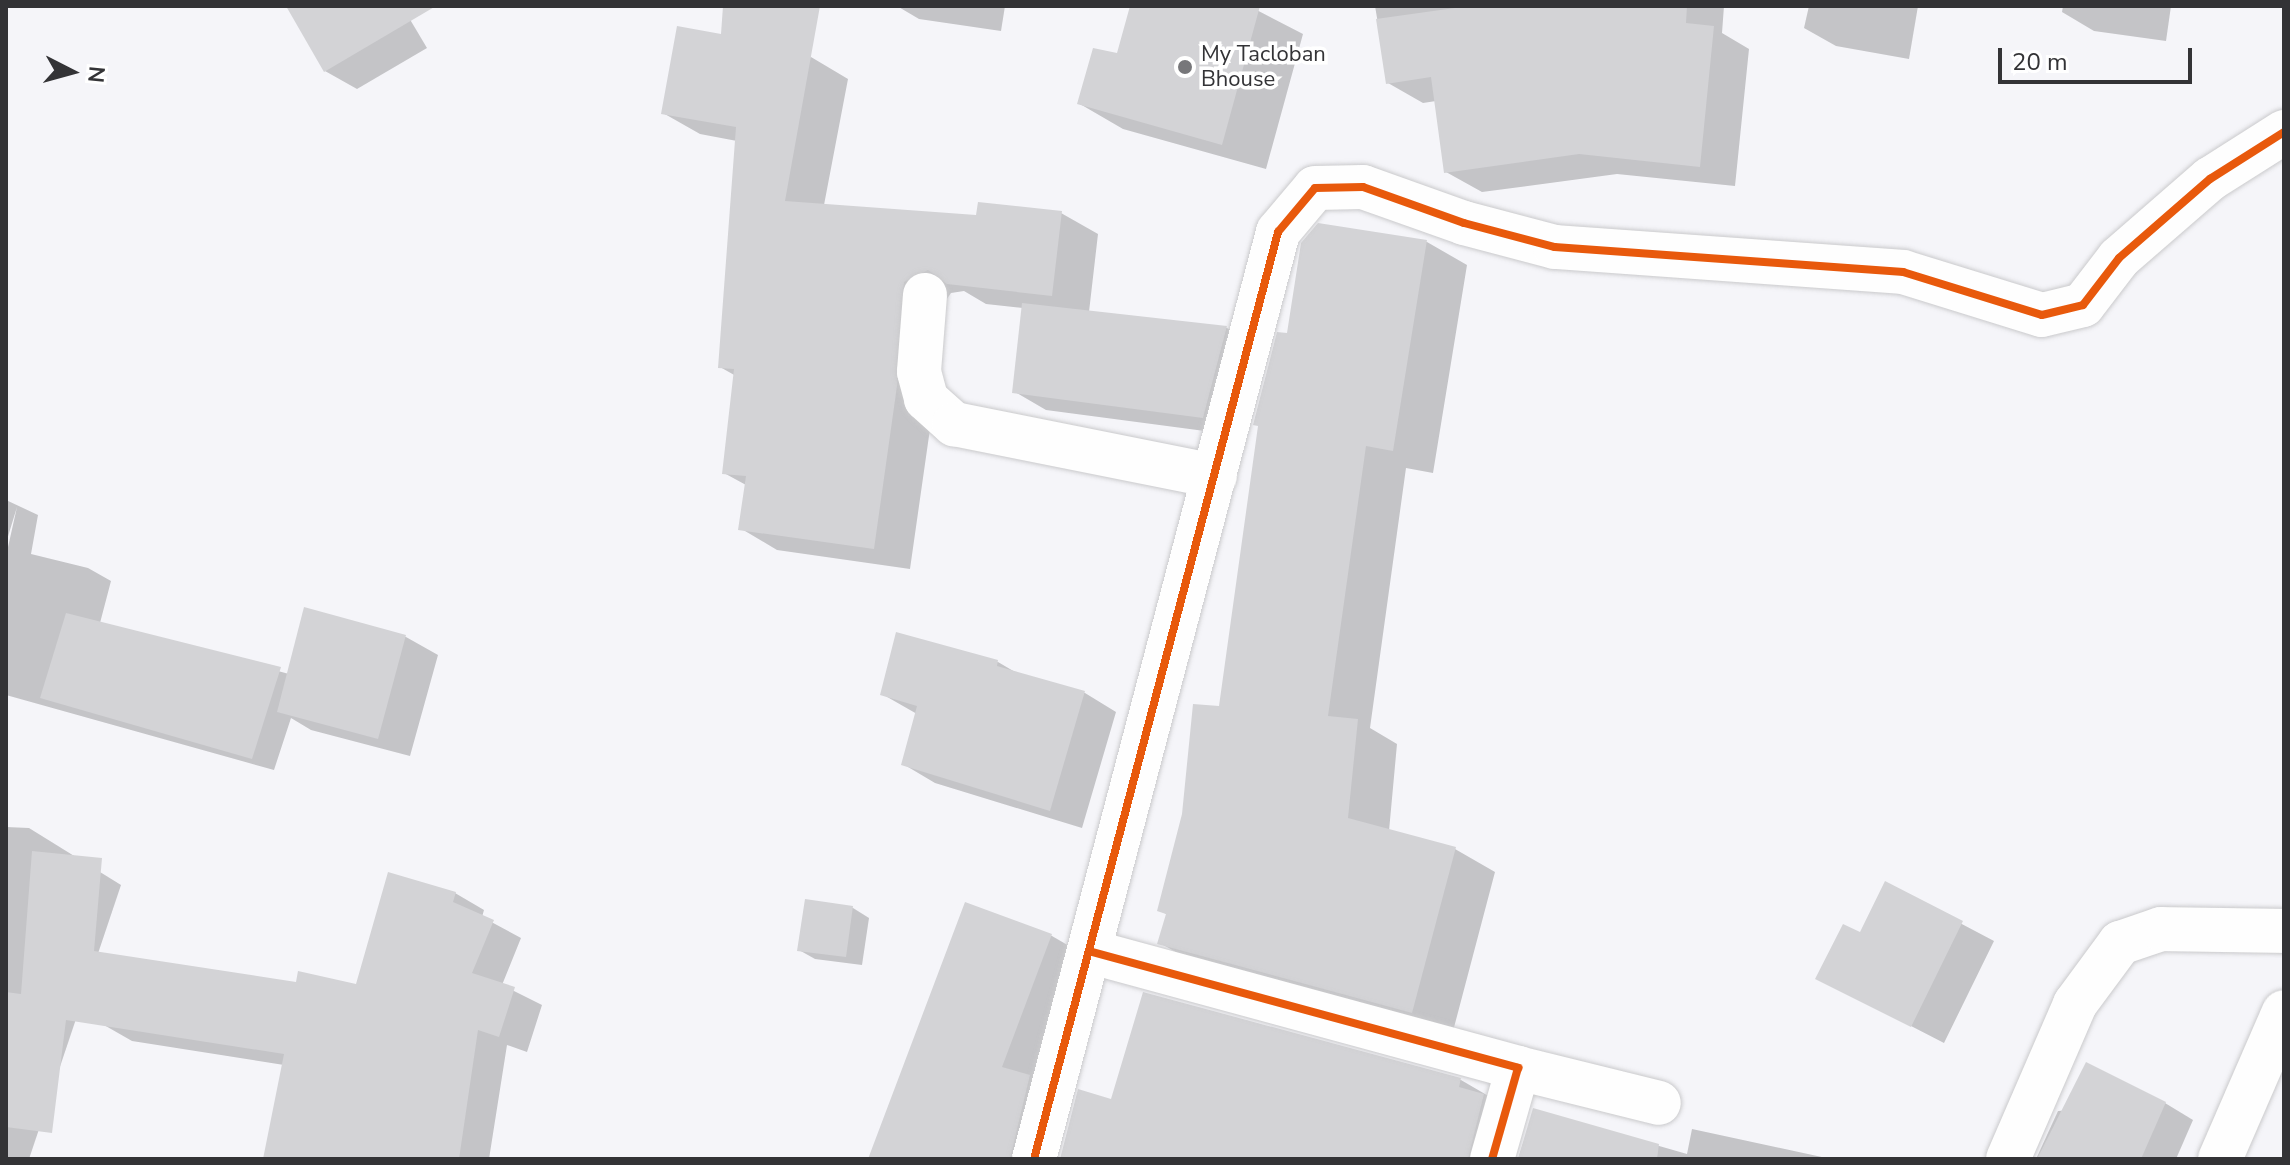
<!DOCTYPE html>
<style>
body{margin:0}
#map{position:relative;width:2290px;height:1165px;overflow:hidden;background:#f5f5f9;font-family:"Nunito Sans",sans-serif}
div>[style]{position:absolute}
.shadow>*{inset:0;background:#0003}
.building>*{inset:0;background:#d3d3d6}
.roads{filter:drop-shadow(0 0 2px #cacacc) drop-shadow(0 0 2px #cacacc)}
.minor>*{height:44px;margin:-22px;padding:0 22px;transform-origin:22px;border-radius:22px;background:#fefefe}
.cycleway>*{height:8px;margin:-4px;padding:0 4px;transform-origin:4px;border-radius:4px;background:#e8590c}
.dots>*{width:22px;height:22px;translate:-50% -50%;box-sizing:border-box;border:4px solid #fff;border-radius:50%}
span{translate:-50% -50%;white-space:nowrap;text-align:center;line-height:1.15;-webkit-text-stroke:7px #fff;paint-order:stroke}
.poi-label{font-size:22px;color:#333336}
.left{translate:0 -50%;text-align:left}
.frame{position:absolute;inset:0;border:8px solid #333336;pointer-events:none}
.north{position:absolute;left:32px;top:32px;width:80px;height:80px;-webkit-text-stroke:6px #fff;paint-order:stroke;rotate:96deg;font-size:22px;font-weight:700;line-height:32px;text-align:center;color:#333336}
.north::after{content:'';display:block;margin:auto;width:28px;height:36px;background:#333336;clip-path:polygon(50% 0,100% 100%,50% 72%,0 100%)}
.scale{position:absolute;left:1998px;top:48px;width:194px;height:36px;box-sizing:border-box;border:4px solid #333336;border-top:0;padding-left:10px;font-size:24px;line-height:28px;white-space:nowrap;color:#333336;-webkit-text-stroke:6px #fff;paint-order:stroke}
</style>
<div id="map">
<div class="shadow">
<div style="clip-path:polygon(289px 6px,402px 6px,427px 48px,357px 89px,325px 71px)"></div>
<div style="clip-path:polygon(897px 6px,1005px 6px,1001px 31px,919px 19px)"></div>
<div style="clip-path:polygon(1132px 6px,1249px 6px,1303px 34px,1266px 169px,1123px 129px,1080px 104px,1118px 56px)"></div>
<div style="clip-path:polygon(1724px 6px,1722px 33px,1749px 49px,1735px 186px,1617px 174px,1482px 192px,1446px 172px,1436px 101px,1423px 103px,1388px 83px,1375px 6px)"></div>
<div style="clip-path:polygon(1809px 6px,1918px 6px,1909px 59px,1836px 46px,1804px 28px)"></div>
<div style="clip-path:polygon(2063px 6px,2171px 6px,2166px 41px,2094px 31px,2062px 12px)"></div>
<div style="clip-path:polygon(811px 57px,848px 79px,824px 205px,978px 217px,1061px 213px,1098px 234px,1089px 312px,1227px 328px,1258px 347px,1235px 435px,1046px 410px,1015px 392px,1023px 308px,986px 304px,964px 291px,951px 293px,936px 315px,933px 408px,910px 569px,777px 550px,740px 528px,746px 485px,724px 473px,736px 376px,720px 367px,737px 141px,700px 134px,663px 113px)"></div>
<div style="clip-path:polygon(1319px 225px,1427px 242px,1467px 265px,1433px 473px,1406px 468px,1370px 728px,1397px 744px,1389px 831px,1455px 849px,1495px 872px,1452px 1035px,1200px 966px,1160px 943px,1168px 915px,1159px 910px,1220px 708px,1288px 336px)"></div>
<div style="clip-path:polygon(6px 500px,38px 515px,31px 554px,88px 568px,111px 581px,100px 623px,289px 674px,305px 610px,406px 637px,438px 655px,410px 756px,311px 730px,291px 718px,274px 770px,6px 695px,6px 556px,17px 507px,6px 543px)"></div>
<div style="clip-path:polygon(998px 662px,1020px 675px,1085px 693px,1116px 712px,1082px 828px,935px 783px,903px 764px,917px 714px,882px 694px)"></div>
<div style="clip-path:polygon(6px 827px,29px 828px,121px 885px,29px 1159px,6px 1159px)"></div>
<div style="clip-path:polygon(1886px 884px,1994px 941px,1944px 1043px,1818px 978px,1861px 935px)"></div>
<div style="clip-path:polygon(455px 893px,484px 910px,482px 917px,521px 938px,502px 985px,542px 1005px,527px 1052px,507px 1045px,489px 1159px,265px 1159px,284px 1065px,132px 1041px,104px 1025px,297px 984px,357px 986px)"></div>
<div style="clip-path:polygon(806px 901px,853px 908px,869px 918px,862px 965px,815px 959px,799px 950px)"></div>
<div style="clip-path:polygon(967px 904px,1052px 936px,1088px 957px,1050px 1159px,870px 1159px)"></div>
<div style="clip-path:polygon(1144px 994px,1461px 1080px,1497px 1101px,1510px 1159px,1062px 1159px,1112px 1102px)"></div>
<div style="clip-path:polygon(2165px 1103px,2193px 1120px,2176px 1159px,2036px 1159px,2058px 1111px)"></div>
<div style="clip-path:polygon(1534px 1110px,1687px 1154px,1692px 1129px,1831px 1159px,1518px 1159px)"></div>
</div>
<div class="building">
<div style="clip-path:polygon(286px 6px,436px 6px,324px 72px)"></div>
<div style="clip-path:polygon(723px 6px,820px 6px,785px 201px,976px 215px,978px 202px,1062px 211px,1052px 296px,947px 284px,928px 270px,904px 282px,897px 386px,874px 549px,738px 530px,746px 476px,722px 474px,734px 369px,718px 368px,736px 127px,661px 114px,677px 26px,721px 34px)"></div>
<div style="clip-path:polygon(1130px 6px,1260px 6px,1222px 145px,1077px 104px,1093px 48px,1117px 53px)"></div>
<div style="clip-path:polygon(1469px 6px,1687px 6px,1686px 23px,1714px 26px,1700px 167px,1579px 154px,1444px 173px,1431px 77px,1386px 84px,1376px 19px)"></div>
<div style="clip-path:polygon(1318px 223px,1427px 240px,1393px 451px,1366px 446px,1328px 716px,1358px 719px,1348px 818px,1456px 847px,1412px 1013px,1157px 944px,1166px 914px,1157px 911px,1182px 814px,1193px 704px,1219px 706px,1258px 426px,1253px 425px,1277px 332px,1287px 333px,1301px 243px)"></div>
<div style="clip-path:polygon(1022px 303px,1227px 326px,1203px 418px,1012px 393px)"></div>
<div style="clip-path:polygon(304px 607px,406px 635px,378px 739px,277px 712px)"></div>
<div style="clip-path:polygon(66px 613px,281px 667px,252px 759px,40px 698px)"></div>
<div style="clip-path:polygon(896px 632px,998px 660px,997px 666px,1085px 691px,1050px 811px,901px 765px,917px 706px,880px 695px)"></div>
<div style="clip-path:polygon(32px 851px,102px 858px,94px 951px,296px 982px,298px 971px,356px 984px,388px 872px,456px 892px,453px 902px,494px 920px,472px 973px,515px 987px,499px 1037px,478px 1030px,459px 1159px,263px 1159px,284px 1054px,66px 1020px,52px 1133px,6px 1127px,6px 992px,21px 994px)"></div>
<div style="clip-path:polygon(1885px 881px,1963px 921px,1911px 1027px,1815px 979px,1843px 924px,1860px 932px)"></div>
<div style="clip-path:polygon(805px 899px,853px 906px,846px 957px,797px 951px)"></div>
<div style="clip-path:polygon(965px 902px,1052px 934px,1002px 1067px,1030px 1075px,1010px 1159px,868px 1159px)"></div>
<div style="clip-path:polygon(1143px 992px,1461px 1078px,1459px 1087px,1484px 1094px,1468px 1159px,1060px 1159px,1078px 1089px,1111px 1099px)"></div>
<div style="clip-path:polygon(2086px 1062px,2166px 1102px,2141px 1159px,2037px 1159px)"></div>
<div style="clip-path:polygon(1533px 1108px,1659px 1144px,1657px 1159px,1518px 1159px)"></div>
</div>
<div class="roads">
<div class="minor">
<div style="left:925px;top:295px;width:77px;rotate:94.5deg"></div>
<div style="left:919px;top:372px;width:28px;rotate:75deg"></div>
<div style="left:926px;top:399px;width:38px;rotate:42deg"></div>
<div style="left:954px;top:424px;width:266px;rotate:11.3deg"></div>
<div style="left:1092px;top:952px;width:442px;rotate:15.2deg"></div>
<div style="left:1518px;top:1068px;width:95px;rotate:105.9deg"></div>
<div style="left:1518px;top:1068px;width:145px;rotate:13.9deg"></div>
<div style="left:1034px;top:1159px;width:959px;rotate:-75.25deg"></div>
<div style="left:1278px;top:232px;width:57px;rotate:-49.9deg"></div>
<div style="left:1315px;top:188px;width:48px;rotate:-1.2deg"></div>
<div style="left:1363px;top:187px;width:107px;rotate:19.6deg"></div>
<div style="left:1464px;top:223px;width:94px;rotate:14.8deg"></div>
<div style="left:1555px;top:247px;width:349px;rotate:4.1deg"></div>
<div style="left:1903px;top:272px;width:145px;rotate:17.2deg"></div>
<div style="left:2042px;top:315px;width:42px;rotate:-13.7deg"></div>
<div style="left:2083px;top:305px;width:59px;rotate:-52.5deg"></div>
<div style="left:2119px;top:258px;width:121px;rotate:-41deg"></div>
<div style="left:2210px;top:179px;width:88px;rotate:-32.4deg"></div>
<div style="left:2008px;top:1159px;width:169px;rotate:-66.6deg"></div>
<div style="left:2075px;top:1004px;width:76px;rotate:-53.6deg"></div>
<div style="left:2120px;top:943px;width:43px;rotate:-18.9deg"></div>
<div style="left:2161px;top:929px;width:123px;rotate:0.9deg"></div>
<div style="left:2220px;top:1159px;width:160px;rotate:-66.5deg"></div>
</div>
</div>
<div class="cycleway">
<div style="left:1092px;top:952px;width:442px;rotate:15.2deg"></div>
<div style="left:1518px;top:1068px;width:95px;rotate:105.9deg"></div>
<div style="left:1034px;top:1159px;width:959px;rotate:-75.25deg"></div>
<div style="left:1278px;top:232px;width:57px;rotate:-49.9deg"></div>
<div style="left:1315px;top:188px;width:48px;rotate:-1.2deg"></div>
<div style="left:1363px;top:187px;width:107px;rotate:19.6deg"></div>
<div style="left:1464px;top:223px;width:94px;rotate:14.8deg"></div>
<div style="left:1555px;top:247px;width:349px;rotate:4.1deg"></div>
<div style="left:1903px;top:272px;width:145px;rotate:17.2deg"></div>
<div style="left:2042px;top:315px;width:42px;rotate:-13.7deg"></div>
<div style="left:2083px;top:305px;width:59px;rotate:-52.5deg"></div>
<div style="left:2119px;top:258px;width:121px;rotate:-41deg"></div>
<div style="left:2210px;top:179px;width:88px;rotate:-32.4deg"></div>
</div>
<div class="dots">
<div style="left:1185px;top:67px;background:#77777a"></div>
</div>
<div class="poi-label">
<span class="left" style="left:1201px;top:67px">My Tacloban<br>Bhouse</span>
</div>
<div class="frame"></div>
<div class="north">N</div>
<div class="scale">20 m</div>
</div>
